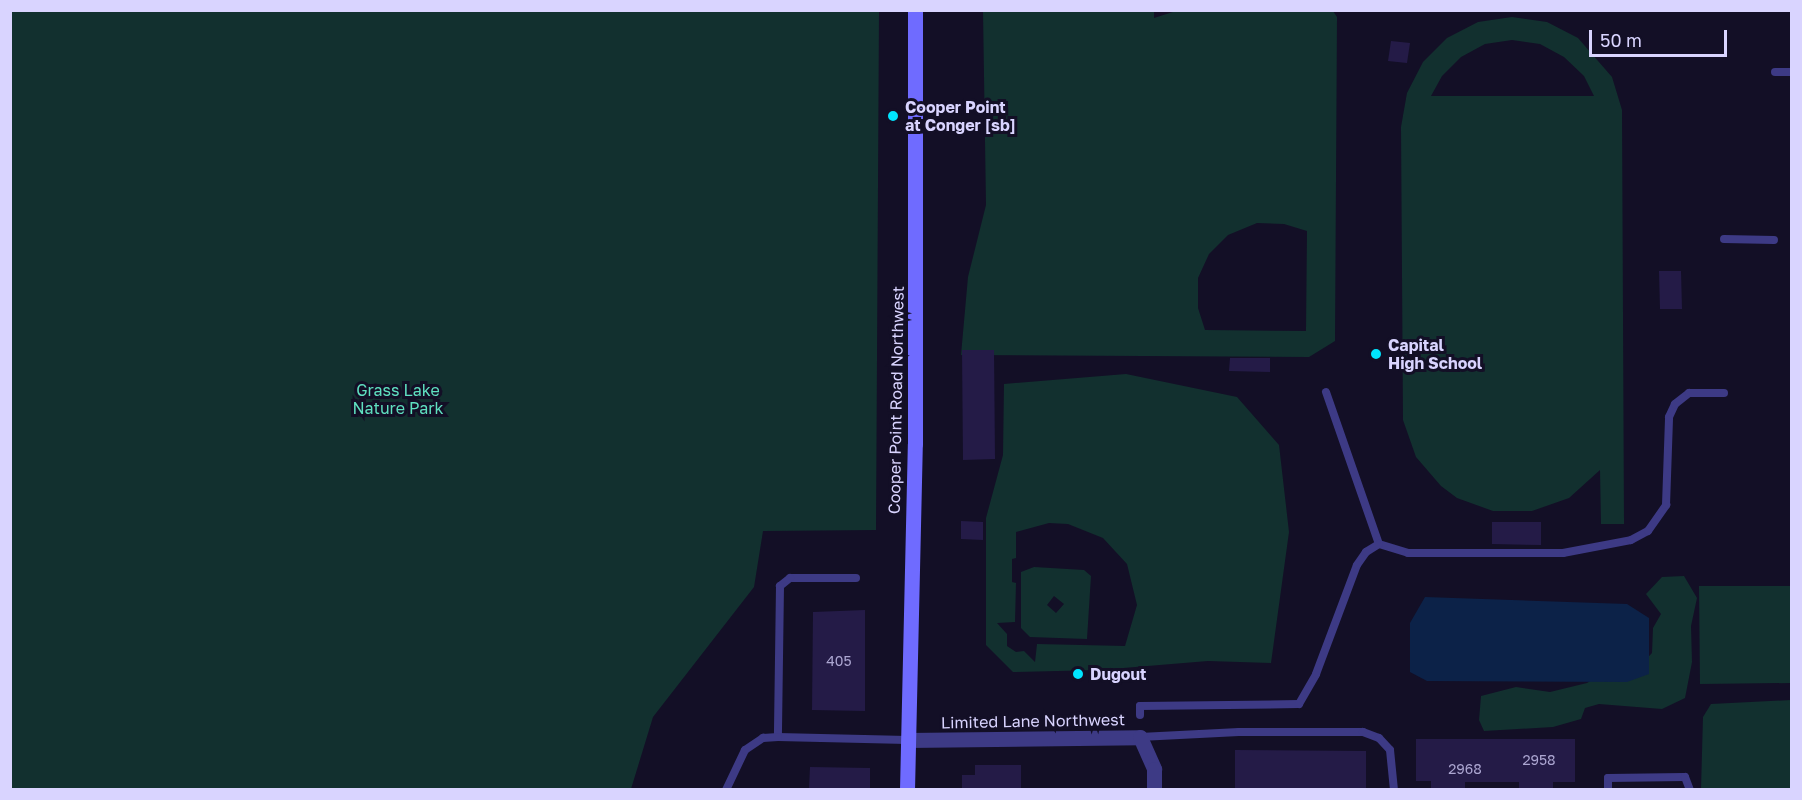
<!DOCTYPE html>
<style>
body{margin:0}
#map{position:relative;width:1802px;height:800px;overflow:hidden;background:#130f26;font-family:"Golos Text",sans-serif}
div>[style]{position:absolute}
.green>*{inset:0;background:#12302f}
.water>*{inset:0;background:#0c2248}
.building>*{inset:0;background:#241b47}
.lane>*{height:8px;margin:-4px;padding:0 4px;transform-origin:4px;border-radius:4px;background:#3d3a85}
.street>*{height:15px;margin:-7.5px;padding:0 7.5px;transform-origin:7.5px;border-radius:7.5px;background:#3d3a85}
.secondary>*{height:15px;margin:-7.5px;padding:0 7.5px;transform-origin:7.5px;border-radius:7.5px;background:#6f6bff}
.dots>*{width:16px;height:16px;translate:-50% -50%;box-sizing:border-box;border:3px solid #130f26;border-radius:50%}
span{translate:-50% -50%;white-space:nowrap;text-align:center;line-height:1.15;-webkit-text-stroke:6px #130f26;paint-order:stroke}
.number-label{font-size:14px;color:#aca6d1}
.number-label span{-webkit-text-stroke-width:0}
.poi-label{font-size:16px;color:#d9d4ff;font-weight:700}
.left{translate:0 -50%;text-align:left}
.park-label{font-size:16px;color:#5fe0c0}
.street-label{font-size:16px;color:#d9d4ff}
.frame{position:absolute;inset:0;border:12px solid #d9d4ff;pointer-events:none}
.scale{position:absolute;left:1589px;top:30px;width:138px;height:27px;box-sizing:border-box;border:3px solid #d9d4ff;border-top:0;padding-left:8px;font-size:18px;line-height:21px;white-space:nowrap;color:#d9d4ff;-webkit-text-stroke:4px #130f26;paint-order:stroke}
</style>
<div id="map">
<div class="green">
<div style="clip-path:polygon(evenodd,1154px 10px,1154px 18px,1179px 10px,1333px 11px,1337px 17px,1335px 341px,1309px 357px,961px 355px,968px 277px,986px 205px,983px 11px,1154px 10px,1257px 223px,1284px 224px,1307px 231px,1306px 331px,1205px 330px,1198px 308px,1198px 278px,1209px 254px,1228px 235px,1257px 223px)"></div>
<div style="clip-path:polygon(10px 11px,879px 11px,876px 530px,763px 531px,754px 587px,653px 717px,631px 789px,11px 789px)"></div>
<div style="clip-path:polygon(evenodd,1512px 17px,1547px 22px,1578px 38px,1612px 77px,1622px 110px,1624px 524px,1601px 524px,1600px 470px,1569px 498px,1532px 511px,1493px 511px,1457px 498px,1441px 486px,1416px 457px,1403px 420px,1401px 127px,1407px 93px,1423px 62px,1447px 38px,1478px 22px,1512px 17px,1512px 40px,1540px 44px,1564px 57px,1584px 76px,1594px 96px,1431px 96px,1442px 76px,1461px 57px,1485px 44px,1512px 40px)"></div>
<div style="clip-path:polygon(evenodd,1126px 374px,1237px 397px,1279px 445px,1289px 532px,1271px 663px,1208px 661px,1099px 670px,1013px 672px,986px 645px,986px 518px,1003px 455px,1004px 384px,1126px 374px,1049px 523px,1068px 524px,1103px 538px,1127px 564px,1137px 605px,1125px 646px,1037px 644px,1035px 662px,1024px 651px,1016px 652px,1007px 646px,1007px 634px,997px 623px,1015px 622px,1016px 583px,1012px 582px,1012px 559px,1016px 558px,1016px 532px,1049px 523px)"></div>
<div style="clip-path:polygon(evenodd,1034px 567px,1084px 570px,1091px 576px,1087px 639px,1030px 637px,1021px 628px,1021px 572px,1034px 567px,1054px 596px,1064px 604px,1056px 613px,1047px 605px,1054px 596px)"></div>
<div style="clip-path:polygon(1684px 576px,1697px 598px,1691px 626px,1692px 662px,1685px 698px,1662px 709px,1599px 704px,1585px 708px,1581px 719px,1553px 727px,1484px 731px,1479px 720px,1481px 696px,1516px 687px,1550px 692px,1587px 683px,1614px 667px,1636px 670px,1652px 653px,1653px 628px,1661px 614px,1646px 594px,1662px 577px)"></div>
<div style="clip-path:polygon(1699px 586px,1791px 586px,1791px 683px,1700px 684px)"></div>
<div style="clip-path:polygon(1791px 700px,1791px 789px,1701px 789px,1703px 717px,1711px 704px)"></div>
</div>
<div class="water">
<div style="clip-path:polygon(1425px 597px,1627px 604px,1649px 618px,1649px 674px,1627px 682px,1427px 681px,1410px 672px,1410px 623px)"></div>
</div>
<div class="building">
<div style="clip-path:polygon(1391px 41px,1410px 43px,1407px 63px,1388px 61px)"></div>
<div style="clip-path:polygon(1659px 271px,1681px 271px,1682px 309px,1660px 309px)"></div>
<div style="clip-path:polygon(962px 350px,994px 350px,995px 459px,963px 460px)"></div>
<div style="clip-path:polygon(1230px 358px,1270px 358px,1270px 372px,1229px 371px)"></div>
<div style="clip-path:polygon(961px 521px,983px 522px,983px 540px,961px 539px)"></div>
<div style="clip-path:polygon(1492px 522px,1541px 522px,1541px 545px,1492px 544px)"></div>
<div style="clip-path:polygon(865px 610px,865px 711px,812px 710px,813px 612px)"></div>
<div style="clip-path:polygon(1416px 739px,1575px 739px,1575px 782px,1553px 782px,1553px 789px,1519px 789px,1519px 782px,1465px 782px,1465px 789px,1431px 789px,1431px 781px,1416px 781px)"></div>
<div style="clip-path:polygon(1235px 750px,1366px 751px,1366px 789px,1235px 789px)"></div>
<div style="clip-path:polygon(975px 765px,1021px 765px,1021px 789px,962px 789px,962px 775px,975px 775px)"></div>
<div style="clip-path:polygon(810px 767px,870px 768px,870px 789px,809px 789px)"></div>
</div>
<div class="lane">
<div style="left:1775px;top:72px;width:17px"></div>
<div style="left:1724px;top:239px;width:50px;rotate:1.1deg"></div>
<div style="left:1326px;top:392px;width:161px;rotate:70.8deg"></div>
<div style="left:1379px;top:544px;width:30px;rotate:17deg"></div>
<div style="left:1408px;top:553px;width:155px"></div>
<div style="left:1563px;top:553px;width:69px;rotate:-10.8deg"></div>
<div style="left:1631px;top:540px;width:19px;rotate:-28deg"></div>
<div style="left:1648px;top:531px;width:32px;rotate:-55deg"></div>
<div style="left:1666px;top:505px;width:88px;rotate:-88deg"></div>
<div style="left:1669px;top:417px;width:14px;rotate:-65deg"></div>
<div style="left:1675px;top:404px;width:18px;rotate:-38deg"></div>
<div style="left:1689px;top:393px;width:35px"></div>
<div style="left:856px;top:578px;width:66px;rotate:180deg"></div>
<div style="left:790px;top:578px;width:13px;rotate:141deg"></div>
<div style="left:780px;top:586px;width:151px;rotate:90.8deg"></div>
<div style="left:778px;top:737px;width:129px;rotate:1.3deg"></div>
<div style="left:1140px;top:715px;width:9px;rotate:-90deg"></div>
<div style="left:1140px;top:706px;width:159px;rotate:-0.7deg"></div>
<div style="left:1299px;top:704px;width:34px;rotate:-60deg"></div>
<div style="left:1316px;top:674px;width:116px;rotate:-69.4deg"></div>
<div style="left:1357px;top:565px;width:16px;rotate:-55deg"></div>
<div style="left:1366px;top:552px;width:15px;rotate:-32deg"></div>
<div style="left:1140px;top:737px;width:99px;rotate:-2.9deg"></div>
<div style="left:1239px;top:732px;width:124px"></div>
<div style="left:1363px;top:732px;width:17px;rotate:21deg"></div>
<div style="left:1379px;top:738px;width:16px;rotate:47deg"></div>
<div style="left:1390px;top:750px;width:40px;rotate:84.3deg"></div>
<div style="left:726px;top:790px;width:44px;rotate:-64.6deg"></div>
<div style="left:745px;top:750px;width:22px;rotate:-34deg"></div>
<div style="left:763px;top:738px;width:15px;rotate:-4deg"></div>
<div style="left:1608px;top:790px;width:12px;rotate:-90deg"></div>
<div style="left:1608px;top:778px;width:77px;rotate:-0.7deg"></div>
<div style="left:1685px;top:777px;width:14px;rotate:69deg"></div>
</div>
<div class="street">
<div style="left:907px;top:740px;width:233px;rotate:-0.7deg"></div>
<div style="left:1140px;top:737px;width:35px;rotate:66deg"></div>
<div style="left:1154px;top:769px;width:21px;rotate:90deg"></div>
</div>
<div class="secondary">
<div style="left:907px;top:790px;width:346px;rotate:-88.7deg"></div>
<div style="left:915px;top:444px;width:434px;rotate:-90deg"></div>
</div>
<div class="dots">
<div style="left:893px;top:116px;background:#00e5ff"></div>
<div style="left:1376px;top:354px;background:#00e5ff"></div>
<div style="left:1078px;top:674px;background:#00e5ff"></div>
</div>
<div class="number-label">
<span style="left:839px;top:661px">405</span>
<span style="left:1539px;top:760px">2958</span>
<span style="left:1465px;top:769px">2968</span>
</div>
<div class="poi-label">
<span class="left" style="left:905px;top:116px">Cooper Point<br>at Conger [sb]</span>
<span class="left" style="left:1388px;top:354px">Capital<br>High School</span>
<span class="left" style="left:1090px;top:674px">Dugout</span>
</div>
<div class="park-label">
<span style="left:398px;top:399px">Grass Lake<br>Nature Park</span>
</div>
<div class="street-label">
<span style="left:896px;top:400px;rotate:-89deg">Cooper Point Road Northwest</span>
<span style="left:1033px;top:721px;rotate:-1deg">Limited Lane Northwest</span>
</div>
<div class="frame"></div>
<div class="scale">50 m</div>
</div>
